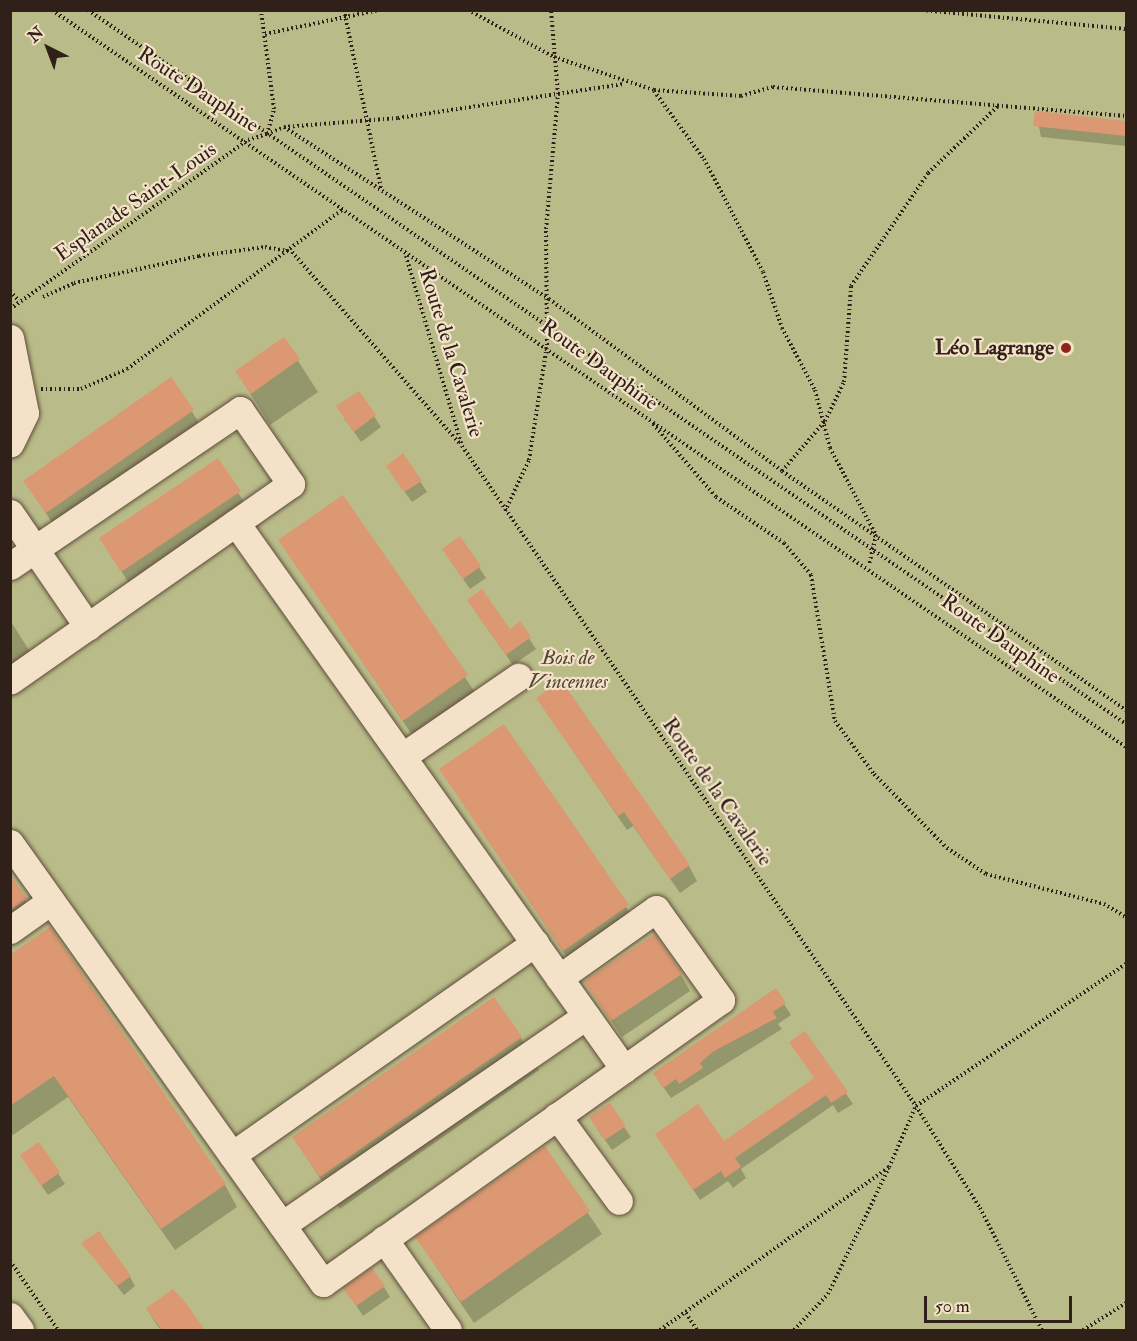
<!DOCTYPE html>
<meta charset="utf-8">
<style>
body{margin:0}
#map{position:relative;width:1137px;height:1341px;overflow:hidden;background:#eed3aa;font-family:"IM FELL Double Pica",serif}
div>[style]{position:absolute}
.green>*{inset:0;background:#b9bc88}
.shadow>*{inset:0;background:#0003}
.building>*{inset:0;background:#db9872}
.path>*{height:4px;margin-top:-2px;transform-origin:0;background:repeating-linear-gradient(90deg,#2f2019 0 1.5px,transparent 0 4.5px)}
.roads{filter:drop-shadow(0 0 2px #5f4d3d) drop-shadow(0 0 2px #5f4d3d)}
.minor>*{height:27px;margin:-13.5px;padding:0 13.5px;transform-origin:13.5px;border-radius:13.5px;background:#f4e2c8}
.dots>*{width:16px;height:16px;translate:-50% -50%;box-sizing:border-box;border:3px solid #f4e2c8;border-radius:50%}
span{translate:-50% -50%;white-space:nowrap;text-align:center;line-height:1.15;-webkit-text-stroke:4.5px #f4e2c8;paint-order:stroke}
.street-label{font-size:21px;color:#2f2019}
.poi-label{font-size:21px;color:#2f2019;font-weight:700}
.right{translate:-100% -50%;text-align:right}
.park-label{font-size:21px;color:#524735;font-style:italic}
.frame{position:absolute;inset:0;border:12px solid #2f2019;pointer-events:none}
.north{position:absolute;left:18px;top:18px;width:60px;height:60px;-webkit-text-stroke:4px #f4e2c8;paint-order:stroke;rotate:318deg;font-size:16px;font-weight:700;line-height:24px;text-align:center;color:#2f2019}
.north::after{content:'';display:block;margin:auto;width:21px;height:27px;background:#2f2019;clip-path:polygon(50% 0,100% 100%,50% 72%,0 100%)}
.scale{position:absolute;left:924px;top:1296px;width:148px;height:27px;box-sizing:border-box;border:3px solid #2f2019;border-top:0;padding-left:8px;font-size:18px;line-height:21px;white-space:nowrap;color:#2f2019;-webkit-text-stroke:4px #f4e2c8;paint-order:stroke}
</style>
<div id="map">
<div class="green">
<div style="clip-path:polygon(10px 11px,1126px 11px,1126px 1330px,11px 1330px)"></div>
</div>
<div class="shadow">
<div style="clip-path:polygon(1036px 112px,1126px 122px,1126px 146px,1041px 137px)"></div>
<div style="clip-path:polygon(284px 339px,318px 392px,270px 425px,237px 372px)"></div>
<div style="clip-path:polygon(171px 379px,210px 440px,64px 541px,25px 481px)"></div>
<div style="clip-path:polygon(359px 393px,381px 427px,361px 442px,344px 418px)"></div>
<div style="clip-path:polygon(218px 460px,258px 525px,141px 603px,101px 538px)"></div>
<div style="clip-path:polygon(394px 477px,420px 481px,427px 492px,412px 502px)"></div>
<div style="clip-path:polygon(342px 497px,479px 698px,417px 742px,280px 541px)"></div>
<div style="clip-path:polygon(460px 538px,486px 578px,470px 589px,450px 560px)"></div>
<div style="clip-path:polygon(475px 611px,509px 631px,519px 624px,536px 649px,513px 665px)"></div>
<div style="clip-path:polygon(10px 620px,44px 674px,10px 697px)"></div>
<div style="clip-path:polygon(547px 713px,689px 866px,697px 881px,680px 893px,633px 826px,627px 830px)"></div>
<div style="clip-path:polygon(504px 726px,640px 928px,577px 972px,441px 770px)"></div>
<div style="clip-path:polygon(10px 877px,39px 921px,10px 944px)"></div>
<div style="clip-path:polygon(10px 957px,225px 1185px,237px 1207px,175px 1250px,68px 1097px,10px 1137px)"></div>
<div style="clip-path:polygon(681px 975px,690px 991px,622px 1037px,596px 998px)"></div>
<div style="clip-path:polygon(775px 990px,791px 1015px,778px 1024px,782px 1029px,671px 1098px,661px 1084px)"></div>
<div style="clip-path:polygon(805px 1033px,853px 1104px,838px 1113px,833px 1105px,741px 1169px,746px 1178px,733px 1188px,728px 1181px,700px 1200px,664px 1146px,723px 1143px,815px 1079px)"></div>
<div style="clip-path:polygon(521px 1038px,539px 1070px,340px 1209px,294px 1138px)"></div>
<div style="clip-path:polygon(624px 1127px,631px 1137px,612px 1150px,597px 1129px)"></div>
<div style="clip-path:polygon(39px 1144px,65px 1184px,48px 1195px,28px 1166px)"></div>
<div style="clip-path:polygon(544px 1148px,602px 1234px,474px 1323px,417px 1238px)"></div>
<div style="clip-path:polygon(83px 1244px,130px 1277px,135px 1286px,124px 1295px)"></div>
<div style="clip-path:polygon(384px 1287px,390px 1297px,363px 1316px,352px 1299px)"></div>
<div style="clip-path:polygon(173px 1291px,201px 1330px,161px 1330px,157px 1325px,147px 1309px)"></div>
</div>
<div class="building">
<div style="clip-path:polygon(1035px 111px,1126px 121px,1126px 136px,1033px 126px)"></div>
<div style="clip-path:polygon(284px 337px,300px 359px,251px 394px,235px 371px)"></div>
<div style="clip-path:polygon(171px 377px,194px 410px,46px 513px,23px 481px)"></div>
<div style="clip-path:polygon(359px 391px,376px 415px,354px 432px,336px 406px)"></div>
<div style="clip-path:polygon(403px 453px,422px 481px,404px 492px,386px 466px)"></div>
<div style="clip-path:polygon(218px 458px,241px 491px,121px 572px,99px 538px)"></div>
<div style="clip-path:polygon(343px 495px,468px 675px,403px 721px,278px 540px)"></div>
<div style="clip-path:polygon(460px 536px,481px 566px,463px 579px,442px 549px)"></div>
<div style="clip-path:polygon(482px 589px,510px 629px,520px 621px,531px 637px,506px 655px,467px 600px)"></div>
<div style="clip-path:polygon(561px 680px,690px 865px,670px 879px,624px 812px,618px 816px,536px 698px)"></div>
<div style="clip-path:polygon(504px 724px,629px 905px,563px 951px,439px 769px)"></div>
<div style="clip-path:polygon(10px 875px,27px 899px,10px 910px)"></div>
<div style="clip-path:polygon(50px 927px,226px 1184px,161px 1229px,54px 1076px,10px 1106px,10px 955px)"></div>
<div style="clip-path:polygon(655px 934px,682px 974px,611px 1021px,584px 981px)"></div>
<div style="clip-path:polygon(776px 988px,786px 1003px,773px 1012px,777px 1018px,714px 1051px,700px 1063px,703px 1068px,679px 1084px,676px 1079px,663px 1088px,653px 1073px)"></div>
<div style="clip-path:polygon(494px 997px,522px 1037px,320px 1177px,292px 1137px)"></div>
<div style="clip-path:polygon(805px 1031px,848px 1092px,831px 1103px,826px 1095px,735px 1158px,741px 1167px,725px 1178px,721px 1171px,693px 1190px,655px 1134px,698px 1104px,724px 1141px,814px 1078px,789px 1042px)"></div>
<div style="clip-path:polygon(610px 1103px,626px 1126px,605px 1140px,589px 1117px)"></div>
<div style="clip-path:polygon(39px 1142px,60px 1172px,41px 1186px,20px 1155px)"></div>
<div style="clip-path:polygon(545px 1146px,590px 1211px,461px 1302px,415px 1237px)"></div>
<div style="clip-path:polygon(99px 1231px,131px 1276px,117px 1286px,81px 1243px)"></div>
<div style="clip-path:polygon(372px 1268px,385px 1286px,356px 1306px,343px 1288px)"></div>
<div style="clip-path:polygon(173px 1289px,185px 1302px,205px 1330px,162px 1330px,146px 1308px)"></div>
</div>
<div class="path">
<div style="left:52px;top:10px;width:1303px;rotate:34.46deg"></div>
<div style="left:88px;top:10px;width:1260px;rotate:34.52deg"></div>
<div style="left:344px;top:10px;width:183px;rotate:78.3deg"></div>
<div style="left:468px;top:10px;width:98px;rotate:28.7deg"></div>
<div style="left:554px;top:57px;width:105px;rotate:18.3deg"></div>
<div style="left:654px;top:90px;width:87px;rotate:3.9deg"></div>
<div style="left:741px;top:96px;width:33px;rotate:-16deg"></div>
<div style="left:773px;top:87px;width:354px;rotate:4.7deg"></div>
<div style="left:922px;top:10px;width:205px;rotate:5.3deg"></div>
<div style="left:265px;top:34px;width:116px;rotate:-11.9deg"></div>
<div style="left:654px;top:91px;width:84px;rotate:53.7deg"></div>
<div style="left:704px;top:159px;width:127px;rotate:62.4deg"></div>
<div style="left:763px;top:272px;width:59px;rotate:71.3deg"></div>
<div style="left:782px;top:328px;width:70px;rotate:62deg"></div>
<div style="left:815px;top:390px;width:60px;rotate:75.5deg"></div>
<div style="left:830px;top:448px;width:98px;rotate:62.1deg"></div>
<div style="left:876px;top:535px;width:31px;rotate:103deg"></div>
<div style="left:284px;top:127px;width:316px;rotate:33deg"></div>
<div style="left:549px;top:299px;width:290px;rotate:36.4deg"></div>
<div style="left:782px;top:471px;width:419px;rotate:34.8deg"></div>
<div style="left:267px;top:134px;width:18px;rotate:-22deg"></div>
<div style="left:284px;top:127px;width:114px;rotate:-4.5deg"></div>
<div style="left:398px;top:118px;width:228px;rotate:-8.6deg"></div>
<div style="left:406px;top:256px;width:198px;rotate:73.6deg"></div>
<div style="left:462px;top:446px;width:801px;rotate:55.48deg"></div>
<div style="left:916px;top:1106px;width:120px;rotate:57.9deg"></div>
<div style="left:980px;top:1208px;width:137px;rotate:63.1deg"></div>
<div style="left:10px;top:291px;width:13px;rotate:48deg"></div>
<div style="left:43px;top:297px;width:34px;rotate:-24deg"></div>
<div style="left:74px;top:283px;width:128px;rotate:-12.2deg"></div>
<div style="left:199px;top:256px;width:67px;rotate:-7.8deg"></div>
<div style="left:265px;top:247px;width:27px;rotate:10deg"></div>
<div style="left:292px;top:252px;width:254px;rotate:48.8deg"></div>
<div style="left:10px;top:309px;width:292px;rotate:-35.4deg"></div>
<div style="left:248px;top:140px;width:20px;rotate:-18deg"></div>
<div style="left:267px;top:134px;width:26px;rotate:-74deg"></div>
<div style="left:274px;top:109px;width:100px;rotate:-97.5deg"></div>
<div style="left:41px;top:389px;width:40px"></div>
<div style="left:81px;top:389px;width:50px;rotate:-23.5deg"></div>
<div style="left:127px;top:369px;width:269px;rotate:-36.5deg"></div>
<div style="left:653px;top:424px;width:96px;rotate:49.2deg"></div>
<div style="left:716px;top:497px;width:82px;rotate:34.1deg"></div>
<div style="left:784px;top:543px;width:42px;rotate:49.8deg"></div>
<div style="left:811px;top:575px;width:148px;rotate:80.7deg"></div>
<div style="left:835px;top:721px;width:66px;rotate:53.7deg"></div>
<div style="left:874px;top:774px;width:104px;rotate:45.4deg"></div>
<div style="left:947px;top:848px;width:47px;rotate:33.7deg"></div>
<div style="left:986px;top:874px;width:122px;rotate:14.3deg"></div>
<div style="left:1104px;top:904px;width:26px;rotate:31deg"></div>
<div style="left:782px;top:471px;width:66px;rotate:-49.3deg"></div>
<div style="left:825px;top:421px;width:43px;rotate:-64deg"></div>
<div style="left:844px;top:382px;width:96px;rotate:-85.8deg"></div>
<div style="left:851px;top:286px;width:137px;rotate:-55.7deg"></div>
<div style="left:928px;top:173px;width:97px;rotate:-43.7deg"></div>
<div style="left:505px;top:511px;width:56px;rotate:-64.8deg"></div>
<div style="left:529px;top:460px;width:116px;rotate:-81.1deg"></div>
<div style="left:547px;top:345px;width:116px;rotate:-90.5deg"></div>
<div style="left:546px;top:229px;width:136px;rotate:-84.9deg"></div>
<div style="left:558px;top:94px;width:84px;rotate:-94.8deg"></div>
<div style="left:10px;top:1261px;width:84px;rotate:55.2deg"></div>
<div style="left:686px;top:1313px;width:20px;rotate:57deg"></div>
<div style="left:660px;top:1330px;width:281px;rotate:-35.4deg"></div>
<div style="left:889px;top:1167px;width:67px;rotate:-66.1deg"></div>
<div style="left:916px;top:1106px;width:254px;rotate:-34.1deg"></div>
<div style="left:794px;top:1330px;width:50px;rotate:-46.6deg"></div>
<div style="left:828px;top:1294px;width:140px;rotate:-64.2deg"></div>
<div style="left:1083px;top:1330px;width:51px;rotate:-32.1deg"></div>
</div>
<div class="roads">
<div class="minor">
<div style="left:10px;top:338px;width:76px;rotate:78.7deg"></div>
<div style="left:25px;top:413px;width:34px;rotate:116deg"></div>
<div style="left:10px;top:513px;width:138px;rotate:55.6deg"></div>
<div style="left:10px;top:566px;width:278px;rotate:-34.1deg"></div>
<div style="left:240px;top:410px;width:90px;rotate:55.4deg"></div>
<div style="left:291px;top:484px;width:343px;rotate:145deg"></div>
<div style="left:403px;top:756px;width:140px;rotate:-34.5deg"></div>
<div style="left:10px;top:843px;width:540px;rotate:54.57deg"></div>
<div style="left:323px;top:1283px;width:369px;rotate:-35.4deg"></div>
<div style="left:624px;top:1069px;width:670px;rotate:-125.4deg"></div>
<div style="left:10px;top:930px;width:50px;rotate:-35.3deg"></div>
<div style="left:559px;top:978px;width:119px;rotate:-35.4deg"></div>
<div style="left:656px;top:909px;width:112px;rotate:54.5deg"></div>
<div style="left:721px;top:1000px;width:119px;rotate:144.6deg"></div>
<div style="left:557px;top:1116px;width:105px;rotate:53.9deg"></div>
<div style="left:232px;top:1155px;width:370px;rotate:-35deg"></div>
<div style="left:282px;top:1225px;width:369px;rotate:-34.5deg"></div>
<div style="left:384px;top:1239px;width:111px;rotate:54.9deg"></div>
<div style="left:10px;top:1316px;width:17px;rotate:54deg"></div>
</div>
</div>
<div class="dots">
<div style="left:1066px;top:348px;background:#8f2418"></div>
</div>
<div class="street-label">
<span style="left:198px;top:90px;rotate:33deg">Route Dauphine</span>
<span style="left:136px;top:202px;rotate:-35deg">Esplanade Saint-Louis</span>
<span style="left:451px;top:353px;rotate:73deg">Route de la Cavalerie</span>
<span style="left:599px;top:365px;rotate:36deg">Route Dauphine</span>
<span style="left:1000px;top:639px;rotate:35deg">Route Dauphine</span>
<span style="left:717px;top:792px;rotate:55deg">Route de la Cavalerie</span>
</div>
<div class="poi-label">
<span class="right" style="left:1054px;top:348px">Léo Lagrange</span>
</div>
<div class="park-label">
<span style="left:568px;top:670px">Bois de<br>Vincennes</span>
</div>
<div class="frame"></div>
<div class="north">N</div>
<div class="scale">50 m</div>
</div>
